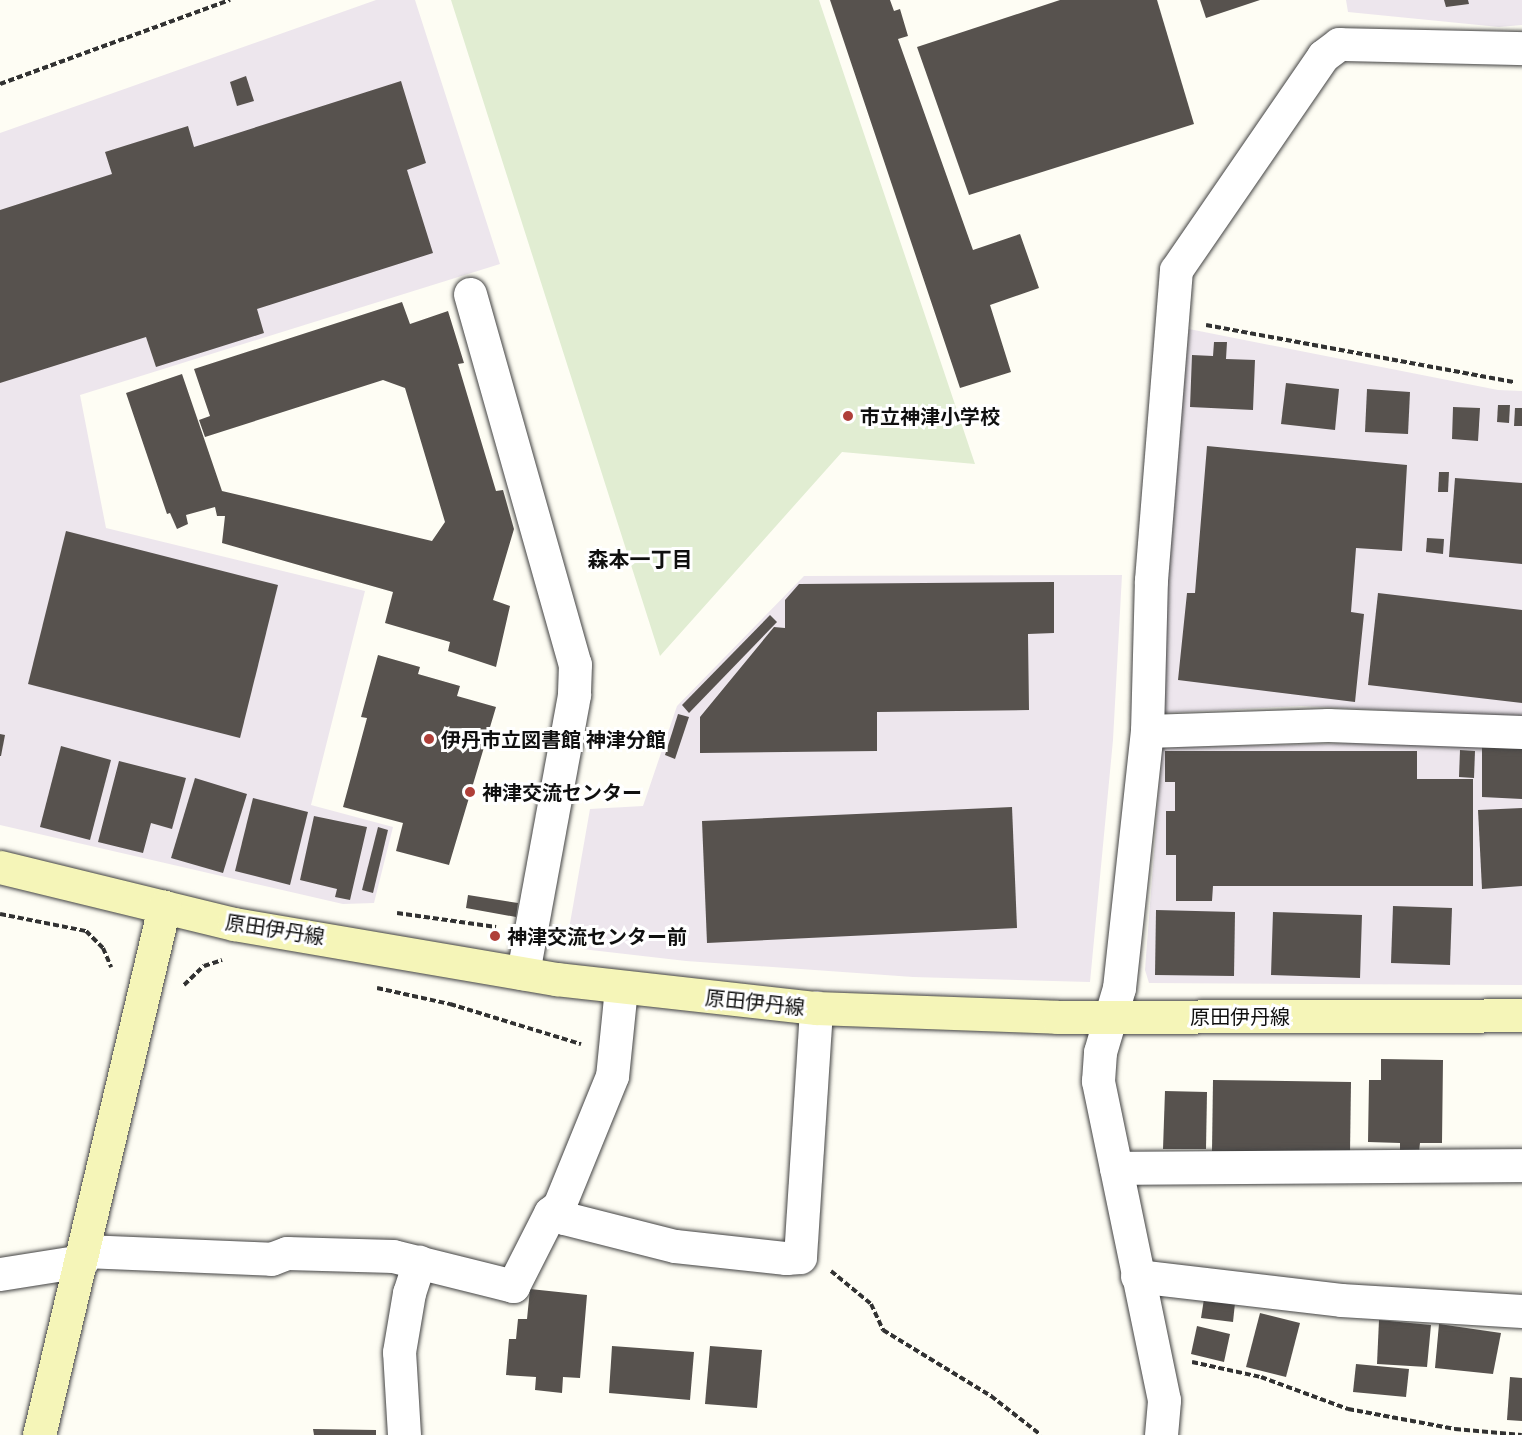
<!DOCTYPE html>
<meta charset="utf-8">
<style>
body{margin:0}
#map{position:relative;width:1522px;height:1435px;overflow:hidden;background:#fefdf4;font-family:"IBM Plex Serif","Noto Sans JP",serif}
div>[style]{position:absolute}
.industrial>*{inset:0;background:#ede6ed}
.pitch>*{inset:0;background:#e1edd2}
.building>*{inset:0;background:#57524e}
.path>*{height:4px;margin-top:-2px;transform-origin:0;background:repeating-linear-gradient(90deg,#323232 0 6px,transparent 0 9px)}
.roads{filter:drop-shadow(0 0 2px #434343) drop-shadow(0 0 2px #434343)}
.street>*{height:33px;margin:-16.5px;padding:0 16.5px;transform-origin:16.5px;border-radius:16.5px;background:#fff}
.secondary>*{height:33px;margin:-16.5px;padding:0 16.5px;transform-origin:16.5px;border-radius:16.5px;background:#f5f5b8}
.dots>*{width:16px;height:16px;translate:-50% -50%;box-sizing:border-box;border:3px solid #fff;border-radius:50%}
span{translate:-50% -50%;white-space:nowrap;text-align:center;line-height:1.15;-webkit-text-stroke:6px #fff;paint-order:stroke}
.poi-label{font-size:20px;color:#101010;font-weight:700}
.left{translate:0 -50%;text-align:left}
.street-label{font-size:20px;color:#101010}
.neighbourhood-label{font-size:21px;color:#101010;font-weight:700}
</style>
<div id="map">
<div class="industrial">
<div style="clip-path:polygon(376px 0,415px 0,500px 264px,80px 395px,106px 528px,365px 591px,311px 805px,393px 827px,374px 903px,343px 904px,0 825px,0 133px)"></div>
<div style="clip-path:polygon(1346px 0,1522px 0,1522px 25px,1499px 27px,1348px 12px)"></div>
<div style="clip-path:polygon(1189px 329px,1498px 390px,1522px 391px,1522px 717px,1301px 706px,1163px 713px,1166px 587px)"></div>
<div style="clip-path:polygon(1122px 575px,1113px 740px,1090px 982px,913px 977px,686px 961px,582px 949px,569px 929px,590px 809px,643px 806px,677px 706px,804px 576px)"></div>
<div style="clip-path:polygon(1356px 743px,1522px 746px,1522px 985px,1149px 983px,1145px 970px,1162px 748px)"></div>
</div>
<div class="pitch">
<div style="clip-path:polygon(451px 0,819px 0,975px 464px,842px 452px,660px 656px)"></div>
</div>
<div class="building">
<div style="clip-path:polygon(830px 0,890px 0,894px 11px,900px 9px,908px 36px,898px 39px,973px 250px,1020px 234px,1039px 288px,990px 305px,1011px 372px,960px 388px)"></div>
<div style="clip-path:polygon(1060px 0,1157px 0,1194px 124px,969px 195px,917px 47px)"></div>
<div style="clip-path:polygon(1200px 0,1260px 0,1206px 18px)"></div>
<div style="clip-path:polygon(1444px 0,1468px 0,1469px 4px,1446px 7px)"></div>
<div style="clip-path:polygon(246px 76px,254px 101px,237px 106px,230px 82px)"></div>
<div style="clip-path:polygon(401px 81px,426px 163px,407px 170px,433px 253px,257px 309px,264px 333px,156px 367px,146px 337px,0 383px,0 210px,112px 174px,105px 152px,188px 126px,194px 147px)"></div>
<div style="clip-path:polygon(402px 302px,410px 324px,448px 311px,464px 363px,458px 364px,496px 491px,503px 490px,514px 529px,493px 600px,510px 606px,496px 667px,448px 651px,450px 642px,385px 623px,393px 592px,222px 543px,225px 516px,217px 516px,215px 507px,186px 515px,188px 524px,177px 529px,170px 513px,167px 514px,126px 393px,182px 374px,222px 491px,432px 541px,445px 522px,405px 388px,383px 380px,205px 437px,199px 420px,210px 416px,194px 369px)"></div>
<div style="clip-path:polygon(1214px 342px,1227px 342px,1226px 359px,1255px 360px,1253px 410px,1190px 407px,1192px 355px,1213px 356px)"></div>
<div style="clip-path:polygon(1286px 383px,1339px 389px,1335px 430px,1281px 424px)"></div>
<div style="clip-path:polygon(1367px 389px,1410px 392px,1408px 434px,1365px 432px)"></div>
<div style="clip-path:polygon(1498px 405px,1510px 405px,1509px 423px,1497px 422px)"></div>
<div style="clip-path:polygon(1453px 407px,1480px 408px,1478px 441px,1452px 439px)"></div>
<div style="clip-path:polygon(1515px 408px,1522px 408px,1522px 426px,1514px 426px)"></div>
<div style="clip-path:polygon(1207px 446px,1407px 465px,1402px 551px,1356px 548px,1351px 612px,1364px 614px,1355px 702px,1178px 680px,1187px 593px,1195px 593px)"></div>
<div style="clip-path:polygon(1439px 472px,1449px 472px,1448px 492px,1438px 492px)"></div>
<div style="clip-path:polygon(1455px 478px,1522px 483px,1522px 564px,1449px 557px)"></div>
<div style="clip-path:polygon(66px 531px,278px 585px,240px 738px,28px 684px)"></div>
<div style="clip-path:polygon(1427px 538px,1444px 539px,1443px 554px,1426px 552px)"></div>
<div style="clip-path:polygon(1054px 582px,1054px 633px,1028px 634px,1029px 710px,877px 712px,877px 751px,700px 753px,700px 717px,774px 627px,785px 628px,785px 600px,799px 584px)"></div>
<div style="clip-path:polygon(1378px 593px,1522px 610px,1522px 703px,1368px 685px)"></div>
<div style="clip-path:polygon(770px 615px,777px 622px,689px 713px,682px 705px)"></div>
<div style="clip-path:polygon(378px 655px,420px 667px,418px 674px,460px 686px,457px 696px,496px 707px,449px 865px,396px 851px,403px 823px,343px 807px,367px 718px,361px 717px)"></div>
<div style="clip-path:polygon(678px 714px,689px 717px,675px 759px,665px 755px)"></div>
<div style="clip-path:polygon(0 734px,5px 735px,1px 756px,0 756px)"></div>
<div style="clip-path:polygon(61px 746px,111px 760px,90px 840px,40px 827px)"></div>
<div style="clip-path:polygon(1482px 747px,1522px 749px,1522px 799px,1482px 797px)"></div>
<div style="clip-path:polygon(1460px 750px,1475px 751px,1474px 778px,1459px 777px)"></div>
<div style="clip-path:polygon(1165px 751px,1417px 751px,1417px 779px,1473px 779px,1473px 886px,1213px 886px,1212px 901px,1176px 901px,1176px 855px,1166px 855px,1166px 811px,1175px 811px,1175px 782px,1165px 782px)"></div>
<div style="clip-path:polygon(119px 761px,186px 778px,172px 829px,151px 823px,143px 853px,98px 842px)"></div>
<div style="clip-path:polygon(195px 778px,247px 794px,223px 873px,171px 858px)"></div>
<div style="clip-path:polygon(253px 798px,308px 812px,290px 885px,235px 871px)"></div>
<div style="clip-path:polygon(1012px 807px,1017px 928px,707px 943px,702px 821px)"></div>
<div style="clip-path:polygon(1522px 808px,1522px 886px,1482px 889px,1478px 810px)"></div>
<div style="clip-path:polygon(314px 816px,367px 827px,350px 900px,335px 897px,337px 889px,300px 880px)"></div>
<div style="clip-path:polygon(378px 827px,388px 830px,373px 893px,362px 890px)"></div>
<div style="clip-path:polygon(468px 895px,518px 903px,516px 917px,466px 908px)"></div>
<div style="clip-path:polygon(1393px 906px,1452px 908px,1450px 965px,1391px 963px)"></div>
<div style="clip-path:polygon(1156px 910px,1235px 912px,1234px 976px,1155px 975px)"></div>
<div style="clip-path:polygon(1273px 912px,1362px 915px,1360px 978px,1271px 975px)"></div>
<div style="clip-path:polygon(1381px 1059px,1443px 1060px,1442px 1143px,1420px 1143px,1419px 1151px,1400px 1150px,1400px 1143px,1368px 1142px,1369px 1080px,1381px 1080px)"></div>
<div style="clip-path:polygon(1213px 1080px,1351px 1082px,1350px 1153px,1212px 1151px)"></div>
<div style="clip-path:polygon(1165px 1091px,1207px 1092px,1206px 1149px,1163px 1149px)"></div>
<div style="clip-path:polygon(530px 1289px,587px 1295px,580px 1378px,563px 1377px,562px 1393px,535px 1390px,536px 1377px,506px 1375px,509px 1339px,516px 1339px,518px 1319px,527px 1319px)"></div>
<div style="clip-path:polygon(1204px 1299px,1235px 1303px,1233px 1322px,1201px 1318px)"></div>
<div style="clip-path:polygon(1260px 1313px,1300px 1323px,1286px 1377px,1246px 1367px)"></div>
<div style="clip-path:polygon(1379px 1320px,1431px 1325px,1427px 1367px,1377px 1364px)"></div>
<div style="clip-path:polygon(1439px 1324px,1501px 1333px,1493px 1374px,1435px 1368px)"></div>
<div style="clip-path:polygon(1197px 1326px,1230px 1334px,1224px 1362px,1191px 1354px)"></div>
<div style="clip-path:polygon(612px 1346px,694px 1352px,690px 1400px,609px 1393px)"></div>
<div style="clip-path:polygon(710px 1346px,762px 1350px,757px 1408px,705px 1404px)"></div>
<div style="clip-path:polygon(1356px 1364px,1409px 1369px,1406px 1397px,1353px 1392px)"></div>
<div style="clip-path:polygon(1510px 1377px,1522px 1378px,1522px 1421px,1507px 1420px)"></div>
<div style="clip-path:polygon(313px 1429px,376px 1430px,376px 1435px,314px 1435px)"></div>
</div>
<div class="path">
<div style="left:0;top:84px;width:245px;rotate:-20.1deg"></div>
<div style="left:1206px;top:325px;width:314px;rotate:10.5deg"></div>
<div style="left:397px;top:913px;width:100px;rotate:8deg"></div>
<div style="left:0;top:914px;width:88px;rotate:11.2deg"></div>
<div style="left:86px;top:931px;width:24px;rotate:45deg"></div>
<div style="left:103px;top:948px;width:21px;rotate:67deg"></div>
<div style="left:184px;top:985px;width:28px;rotate:-44deg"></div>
<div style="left:204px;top:966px;width:19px;rotate:-18deg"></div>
<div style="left:377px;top:988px;width:75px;rotate:12.4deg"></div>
<div style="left:450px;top:1004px;width:137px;rotate:17deg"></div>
<div style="left:831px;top:1271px;width:52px;rotate:39.5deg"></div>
<div style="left:871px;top:1304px;width:29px;rotate:65deg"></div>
<div style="left:883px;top:1330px;width:127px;rotate:31.4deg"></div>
<div style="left:991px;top:1396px;width:63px;rotate:38deg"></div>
<div style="left:1192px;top:1362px;width:71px;rotate:12.3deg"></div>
<div style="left:1261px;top:1377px;width:93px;rotate:20.2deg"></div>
<div style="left:1348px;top:1409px;width:109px;rotate:10.6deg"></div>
<div style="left:1455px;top:1429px;width:67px;rotate:5.1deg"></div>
</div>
<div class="roads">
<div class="street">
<div style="left:470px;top:294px;width:385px;rotate:74.2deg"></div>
<div style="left:575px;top:664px;width:31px;rotate:92deg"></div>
<div style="left:574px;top:695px;width:283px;rotate:100.4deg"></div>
<div style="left:1147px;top:731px;width:181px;rotate:-1.9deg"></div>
<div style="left:1328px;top:725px;width:194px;rotate:2.1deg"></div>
<div style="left:621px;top:988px;width:88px;rotate:95.8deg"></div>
<div style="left:612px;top:1076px;width:140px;rotate:112.2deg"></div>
<div style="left:559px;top:1206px;width:13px;rotate:67deg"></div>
<div style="left:564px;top:1218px;width:114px;rotate:14.2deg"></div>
<div style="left:675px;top:1246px;width:112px;rotate:6.2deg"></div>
<div style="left:786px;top:1258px;width:14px;rotate:-4deg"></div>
<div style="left:800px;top:1257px;width:250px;rotate:-86.3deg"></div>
<div style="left:1116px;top:1168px;width:406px;rotate:-0.4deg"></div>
<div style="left:84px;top:1251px;width:187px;rotate:2.4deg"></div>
<div style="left:271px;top:1259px;width:17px;rotate:-21deg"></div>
<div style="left:287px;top:1253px;width:106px;rotate:1.6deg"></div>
<div style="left:393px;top:1256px;width:124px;rotate:14deg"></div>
<div style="left:513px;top:1286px;width:82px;rotate:-63.1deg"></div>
<div style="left:550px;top:1213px;width:11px;rotate:-38deg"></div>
<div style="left:0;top:1274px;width:83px;rotate:-9deg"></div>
<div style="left:1137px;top:1276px;width:205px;rotate:6.7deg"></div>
<div style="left:1341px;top:1300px;width:181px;rotate:3.5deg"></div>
<div style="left:404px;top:1435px;width:83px;rotate:-93.4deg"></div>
<div style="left:399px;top:1352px;width:60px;rotate:-80.4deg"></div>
<div style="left:409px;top:1293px;width:33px;rotate:-72deg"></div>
<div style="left:1161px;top:1435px;width:35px;rotate:-85deg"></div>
<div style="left:1164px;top:1400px;width:326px;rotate:-101.7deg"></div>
<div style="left:1098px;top:1081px;width:29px;rotate:-86deg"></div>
<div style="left:1100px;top:1052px;width:67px;rotate:-73.5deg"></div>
<div style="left:1119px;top:988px;width:259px;rotate:-83.8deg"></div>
<div style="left:1147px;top:731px;width:151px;rotate:-88.5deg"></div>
<div style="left:1151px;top:580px;width:311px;rotate:-85.4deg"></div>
<div style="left:1176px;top:270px;width:260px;rotate:-55.5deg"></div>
<div style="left:1323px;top:56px;width:20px;rotate:-37deg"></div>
<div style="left:1339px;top:44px;width:183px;rotate:1.3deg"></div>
</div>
<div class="secondary">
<div style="left:0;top:867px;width:241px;rotate:13.7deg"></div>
<div style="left:234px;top:924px;width:327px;rotate:9.7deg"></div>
<div style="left:556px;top:979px;width:262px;rotate:6.4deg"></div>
<div style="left:816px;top:1008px;width:241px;rotate:2.1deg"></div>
<div style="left:1057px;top:1017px;width:465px;rotate:-0.2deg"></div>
<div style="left:39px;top:1435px;width:543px;rotate:-76.68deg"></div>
</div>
</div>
<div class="dots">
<div style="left:848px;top:416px;background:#af3f39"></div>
<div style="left:429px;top:739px;background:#af3f39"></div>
<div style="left:470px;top:792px;background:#af3f39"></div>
<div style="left:495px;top:936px;background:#af3f39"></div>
</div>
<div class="poi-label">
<span class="left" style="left:860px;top:416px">市立神津小学校</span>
<span class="left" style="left:441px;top:739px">伊丹市立図書館 神津分館</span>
<span class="left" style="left:482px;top:792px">神津交流センター</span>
<span class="left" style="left:507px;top:936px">神津交流センター前</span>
</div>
<div class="street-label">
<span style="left:275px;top:929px;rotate:9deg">原田伊丹線</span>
<span style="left:755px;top:1002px;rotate:6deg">原田伊丹線</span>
<span style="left:1240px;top:1016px">原田伊丹線</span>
</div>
<div class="neighbourhood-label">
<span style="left:640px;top:559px">森本一丁目</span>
</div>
</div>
